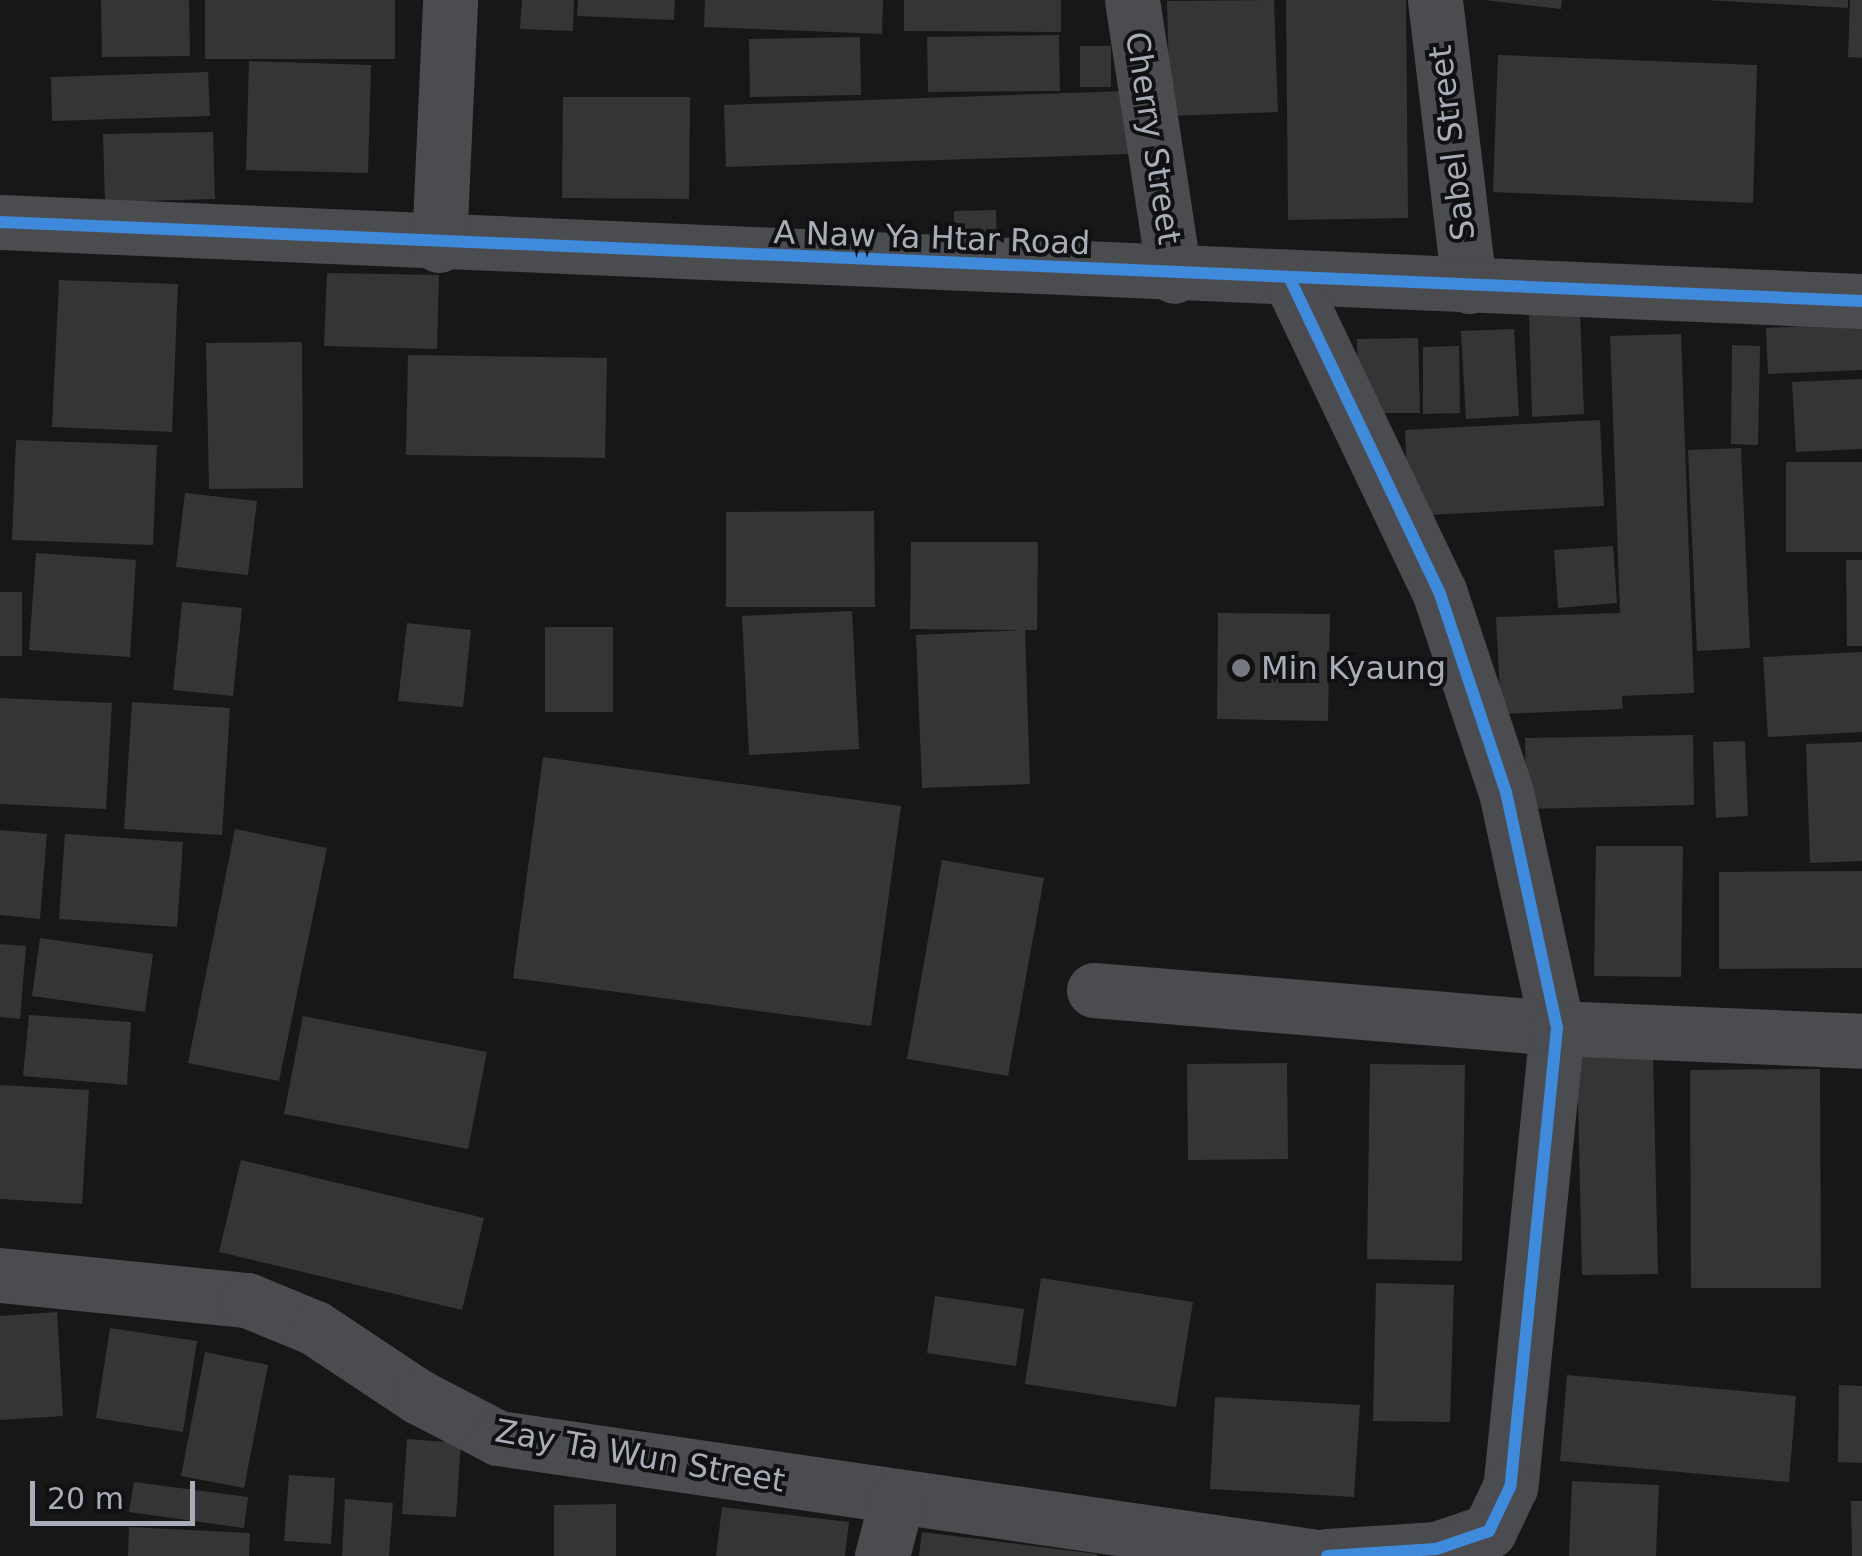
<!DOCTYPE html>
<style>
body{margin:0}
#map{position:relative;width:1862px;height:1556px;overflow:hidden;background:#171717;font-family:"DejaVu Sans",sans-serif}
div>[style]{position:absolute}
.building>*{inset:0;background:#353536}
.minor>*{height:55px;margin:-27.5px;padding:0 27.5px;transform-origin:27.5px;border-radius:27.5px;background:#4b4c50}
.cycleway>*{height:12px;margin:-6px;padding:0 6px;transform-origin:6px;border-radius:6px;background:#408adc}
.dots>*{width:28px;height:28px;translate:-50% -50%;box-sizing:border-box;border:5px solid #111113;border-radius:50%}
span{translate:-50% -50%;white-space:nowrap;text-align:center;line-height:1.15;-webkit-text-stroke:8px #111113;paint-order:stroke}
.street-label{font-size:32px;color:#a8adb8}
.poi-label{font-size:32px;color:#a8adb8}
.left{translate:0 -50%;text-align:left}
.scale{position:absolute;left:30px;top:1481px;width:165px;height:45px;box-sizing:border-box;border:5px solid #a8adb8;border-top:0;padding-left:12px;font-size:30px;line-height:35px;white-space:nowrap;color:#a8adb8;-webkit-text-stroke:8px #111113;paint-order:stroke}
</style>
<div id="map">
<div class="building">
<div style="clip-path:polygon(101px 0,189px 0,190px 56px,102px 57px)"></div>
<div style="clip-path:polygon(205px 0,395px 0,395px 59px,205px 59px)"></div>
<div style="clip-path:polygon(522px 0,574px 0,573px 31px,520px 29px)"></div>
<div style="clip-path:polygon(578px 0,675px 0,674px 20px,577px 16px)"></div>
<div style="clip-path:polygon(705px 0,883px 0,882px 34px,704px 27px)"></div>
<div style="clip-path:polygon(904px 0,1061px 0,1061px 32px,904px 31px)"></div>
<div style="clip-path:polygon(1274px 0,1278px 112px,1170px 116px,1167px 1px)"></div>
<div style="clip-path:polygon(1286px 0,1406px 0,1408px 218px,1288px 220px)"></div>
<div style="clip-path:polygon(1484px 0,1562px 0,1561px 9px)"></div>
<div style="clip-path:polygon(1706px 0,1848px 0,1848px 8px)"></div>
<div style="clip-path:polygon(1850px 0,1862px 0,1862px 58px,1848px 57px)"></div>
<div style="clip-path:polygon(1059px 35px,1060px 91px,928px 92px,927px 37px)"></div>
<div style="clip-path:polygon(860px 37px,861px 95px,750px 97px,749px 39px)"></div>
<div style="clip-path:polygon(1080px 46px,1111px 46px,1111px 87px,1080px 87px)"></div>
<div style="clip-path:polygon(1498px 55px,1757px 65px,1753px 203px,1493px 192px)"></div>
<div style="clip-path:polygon(249px 61px,371px 65px,368px 173px,246px 170px)"></div>
<div style="clip-path:polygon(208px 72px,210px 116px,52px 121px,51px 77px)"></div>
<div style="clip-path:polygon(1127px 91px,1129px 154px,726px 167px,724px 105px)"></div>
<div style="clip-path:polygon(563px 97px,690px 97px,689px 199px,562px 198px)"></div>
<div style="clip-path:polygon(213px 132px,215px 199px,105px 202px,103px 134px)"></div>
<div style="clip-path:polygon(996px 210px,997px 242px,954px 243px,954px 211px)"></div>
<div style="clip-path:polygon(327px 273px,439px 275px,437px 349px,324px 346px)"></div>
<div style="clip-path:polygon(59px 280px,178px 284px,172px 432px,52px 427px)"></div>
<div style="clip-path:polygon(1580px 311px,1584px 414px,1532px 417px,1529px 313px)"></div>
<div style="clip-path:polygon(1862px 323px,1862px 370px,1768px 374px,1766px 328px)"></div>
<div style="clip-path:polygon(1514px 329px,1519px 416px,1466px 419px,1461px 331px)"></div>
<div style="clip-path:polygon(1681px 334px,1694px 693px,1622px 696px,1623px 709px,1501px 714px,1496px 617px,1620px 613px,1610px 336px)"></div>
<div style="clip-path:polygon(1418px 338px,1420px 413px,1358px 413px,1357px 339px)"></div>
<div style="clip-path:polygon(302px 342px,303px 488px,209px 489px,206px 343px)"></div>
<div style="clip-path:polygon(1732px 345px,1760px 346px,1758px 445px,1731px 444px)"></div>
<div style="clip-path:polygon(1459px 346px,1460px 413px,1423px 414px,1423px 347px)"></div>
<div style="clip-path:polygon(408px 355px,607px 358px,605px 458px,406px 455px)"></div>
<div style="clip-path:polygon(1862px 379px,1862px 449px,1796px 452px,1792px 382px)"></div>
<div style="clip-path:polygon(1600px 420px,1604px 506px,1409px 516px,1405px 430px)"></div>
<div style="clip-path:polygon(16px 440px,157px 445px,153px 545px,12px 540px)"></div>
<div style="clip-path:polygon(1741px 448px,1750px 648px,1697px 651px,1688px 450px)"></div>
<div style="clip-path:polygon(1786px 462px,1862px 462px,1862px 552px,1786px 552px)"></div>
<div style="clip-path:polygon(185px 493px,257px 501px,248px 575px,176px 567px)"></div>
<div style="clip-path:polygon(874px 511px,875px 607px,726px 607px,726px 512px)"></div>
<div style="clip-path:polygon(911px 542px,1038px 542px,1037px 630px,1025px 630px,1030px 784px,922px 788px,916px 635px,1021px 630px,910px 629px)"></div>
<div style="clip-path:polygon(1613px 546px,1617px 603px,1558px 608px,1554px 550px)"></div>
<div style="clip-path:polygon(36px 553px,136px 560px,130px 657px,29px 650px)"></div>
<div style="clip-path:polygon(1846px 560px,1862px 560px,1862px 646px,1847px 646px)"></div>
<div style="clip-path:polygon(0 592px,22px 592px,22px 656px,0 656px)"></div>
<div style="clip-path:polygon(182px 602px,242px 608px,233px 696px,173px 690px)"></div>
<div style="clip-path:polygon(852px 611px,859px 749px,749px 755px,742px 616px)"></div>
<div style="clip-path:polygon(1218px 613px,1330px 614px,1328px 721px,1217px 719px)"></div>
<div style="clip-path:polygon(407px 623px,471px 630px,463px 707px,398px 701px)"></div>
<div style="clip-path:polygon(545px 627px,613px 627px,613px 712px,545px 712px)"></div>
<div style="clip-path:polygon(1862px 652px,1862px 732px,1768px 737px,1763px 657px)"></div>
<div style="clip-path:polygon(0 698px,112px 703px,106px 809px,0 804px)"></div>
<div style="clip-path:polygon(132px 702px,230px 708px,222px 835px,124px 829px)"></div>
<div style="clip-path:polygon(1693px 735px,1694px 805px,1526px 809px,1525px 738px)"></div>
<div style="clip-path:polygon(1745px 741px,1748px 816px,1716px 818px,1713px 742px)"></div>
<div style="clip-path:polygon(1862px 742px,1862px 861px,1810px 863px,1806px 744px)"></div>
<div style="clip-path:polygon(543px 757px,901px 806px,871px 1026px,513px 978px)"></div>
<div style="clip-path:polygon(235px 829px,327px 848px,279px 1081px,188px 1063px)"></div>
<div style="clip-path:polygon(0 830px,47px 834px,40px 919px,0 915px)"></div>
<div style="clip-path:polygon(65px 834px,183px 842px,177px 927px,59px 919px)"></div>
<div style="clip-path:polygon(1596px 846px,1683px 846px,1681px 977px,1594px 976px)"></div>
<div style="clip-path:polygon(942px 860px,1044px 878px,1008px 1076px,907px 1059px)"></div>
<div style="clip-path:polygon(1862px 871px,1862px 968px,1719px 969px,1719px 872px)"></div>
<div style="clip-path:polygon(40px 938px,153px 954px,145px 1012px,32px 996px)"></div>
<div style="clip-path:polygon(0 944px,26px 946px,20px 1019px,0 1017px)"></div>
<div style="clip-path:polygon(29px 1015px,131px 1022px,127px 1085px,23px 1076px)"></div>
<div style="clip-path:polygon(303px 1016px,487px 1052px,468px 1149px,284px 1114px)"></div>
<div style="clip-path:polygon(1653px 1053px,1658px 1274px,1582px 1275px,1577px 1056px)"></div>
<div style="clip-path:polygon(1287px 1063px,1288px 1159px,1188px 1160px,1187px 1064px)"></div>
<div style="clip-path:polygon(1370px 1064px,1465px 1065px,1462px 1261px,1367px 1259px)"></div>
<div style="clip-path:polygon(1820px 1069px,1821px 1288px,1691px 1288px,1690px 1070px)"></div>
<div style="clip-path:polygon(0 1085px,89px 1090px,82px 1204px,0 1199px)"></div>
<div style="clip-path:polygon(241px 1160px,484px 1218px,462px 1310px,219px 1252px)"></div>
<div style="clip-path:polygon(1041px 1278px,1193px 1302px,1176px 1407px,1025px 1384px)"></div>
<div style="clip-path:polygon(1376px 1283px,1454px 1285px,1450px 1422px,1373px 1421px)"></div>
<div style="clip-path:polygon(935px 1296px,1024px 1309px,1016px 1366px,927px 1353px)"></div>
<div style="clip-path:polygon(57px 1312px,63px 1416px,0 1420px,0 1316px)"></div>
<div style="clip-path:polygon(110px 1328px,197px 1341px,183px 1432px,96px 1418px)"></div>
<div style="clip-path:polygon(205px 1352px,268px 1365px,244px 1488px,181px 1476px)"></div>
<div style="clip-path:polygon(1567px 1375px,1796px 1396px,1789px 1482px,1560px 1461px)"></div>
<div style="clip-path:polygon(1839px 1385px,1862px 1386px,1862px 1463px,1838px 1462px)"></div>
<div style="clip-path:polygon(1215px 1397px,1360px 1405px,1354px 1497px,1210px 1489px)"></div>
<div style="clip-path:polygon(407px 1439px,461px 1443px,456px 1517px,402px 1514px)"></div>
<div style="clip-path:polygon(289px 1475px,335px 1478px,331px 1544px,284px 1541px)"></div>
<div style="clip-path:polygon(1572px 1481px,1659px 1485px,1656px 1556px,1569px 1556px)"></div>
<div style="clip-path:polygon(134px 1482px,248px 1497px,244px 1528px,129px 1512px)"></div>
<div style="clip-path:polygon(345px 1499px,393px 1503px,389px 1556px,342px 1556px)"></div>
<div style="clip-path:polygon(1851px 1501px,1862px 1501px,1862px 1556px,1852px 1556px)"></div>
<div style="clip-path:polygon(616px 1504px,616px 1556px,554px 1556px,554px 1505px)"></div>
<div style="clip-path:polygon(722px 1507px,849px 1522px,845px 1556px,716px 1556px)"></div>
<div style="clip-path:polygon(129px 1527px,250px 1533px,249px 1556px,128px 1556px)"></div>
<div style="clip-path:polygon(922px 1532px,1097px 1554px,1097px 1556px,919px 1556px)"></div>
</div>
<div class="minor">
<div style="left:1132px;top:0;width:279px;rotate:81.3deg"></div>
<div style="left:1435px;top:0;width:288px;rotate:83.2deg"></div>
<div style="left:0;top:222px;width:1864px;rotate:2.43deg"></div>
<div style="left:439px;top:245px;width:245px;rotate:-87.4deg"></div>
<div style="left:1289px;top:277px;width:348px;rotate:64.5deg"></div>
<div style="left:1439px;top:591px;width:212px;rotate:71.6deg"></div>
<div style="left:1506px;top:792px;width:241px;rotate:77.8deg"></div>
<div style="left:1557px;top:1028px;width:461px;rotate:95.8deg"></div>
<div style="left:1510px;top:1487px;width:49px;rotate:115.5deg"></div>
<div style="left:1489px;top:1531px;width:56px;rotate:161.2deg"></div>
<div style="left:1436px;top:1549px;width:109px;rotate:176.3deg"></div>
<div style="left:1094px;top:990px;width:465px;rotate:4.7deg"></div>
<div style="left:1557px;top:1028px;width:305px;rotate:2.4deg"></div>
<div style="left:0;top:1275px;width:248px;rotate:5.8deg"></div>
<div style="left:247px;top:1300px;width:74px;rotate:22.4deg"></div>
<div style="left:315px;top:1328px;width:125px;rotate:33.6deg"></div>
<div style="left:419px;top:1397px;width:89px;rotate:27.4deg"></div>
<div style="left:498px;top:1438px;width:822px;rotate:8.26deg"></div>
<div style="left:882px;top:1556px;width:60px;rotate:-75.5deg"></div>
</div>
<div class="cycleway">
<div style="left:0;top:222px;width:1864px;rotate:2.43deg"></div>
<div style="left:1289px;top:277px;width:348px;rotate:64.5deg"></div>
<div style="left:1439px;top:591px;width:212px;rotate:71.6deg"></div>
<div style="left:1506px;top:792px;width:241px;rotate:77.8deg"></div>
<div style="left:1557px;top:1028px;width:461px;rotate:95.8deg"></div>
<div style="left:1510px;top:1487px;width:49px;rotate:115.5deg"></div>
<div style="left:1489px;top:1531px;width:56px;rotate:161.2deg"></div>
<div style="left:1436px;top:1549px;width:109px;rotate:176.3deg"></div>
</div>
<div class="dots">
<div style="left:1241px;top:668px;background:#757880"></div>
</div>
<div class="street-label">
<span style="left:1153px;top:138px;rotate:81deg">Cherry Street</span>
<span style="left:1452px;top:143px;rotate:-97deg">Sabel Street</span>
<span style="left:932px;top:238px;rotate:2deg">A Naw Ya Htar Road</span>
<span style="left:640px;top:1456px;rotate:10deg">Zay Ta Wun Street</span>
</div>
<div class="poi-label">
<span class="left" style="left:1261px;top:668px">Min Kyaung</span>
</div>
<div class="scale">20 m</div>
</div>
